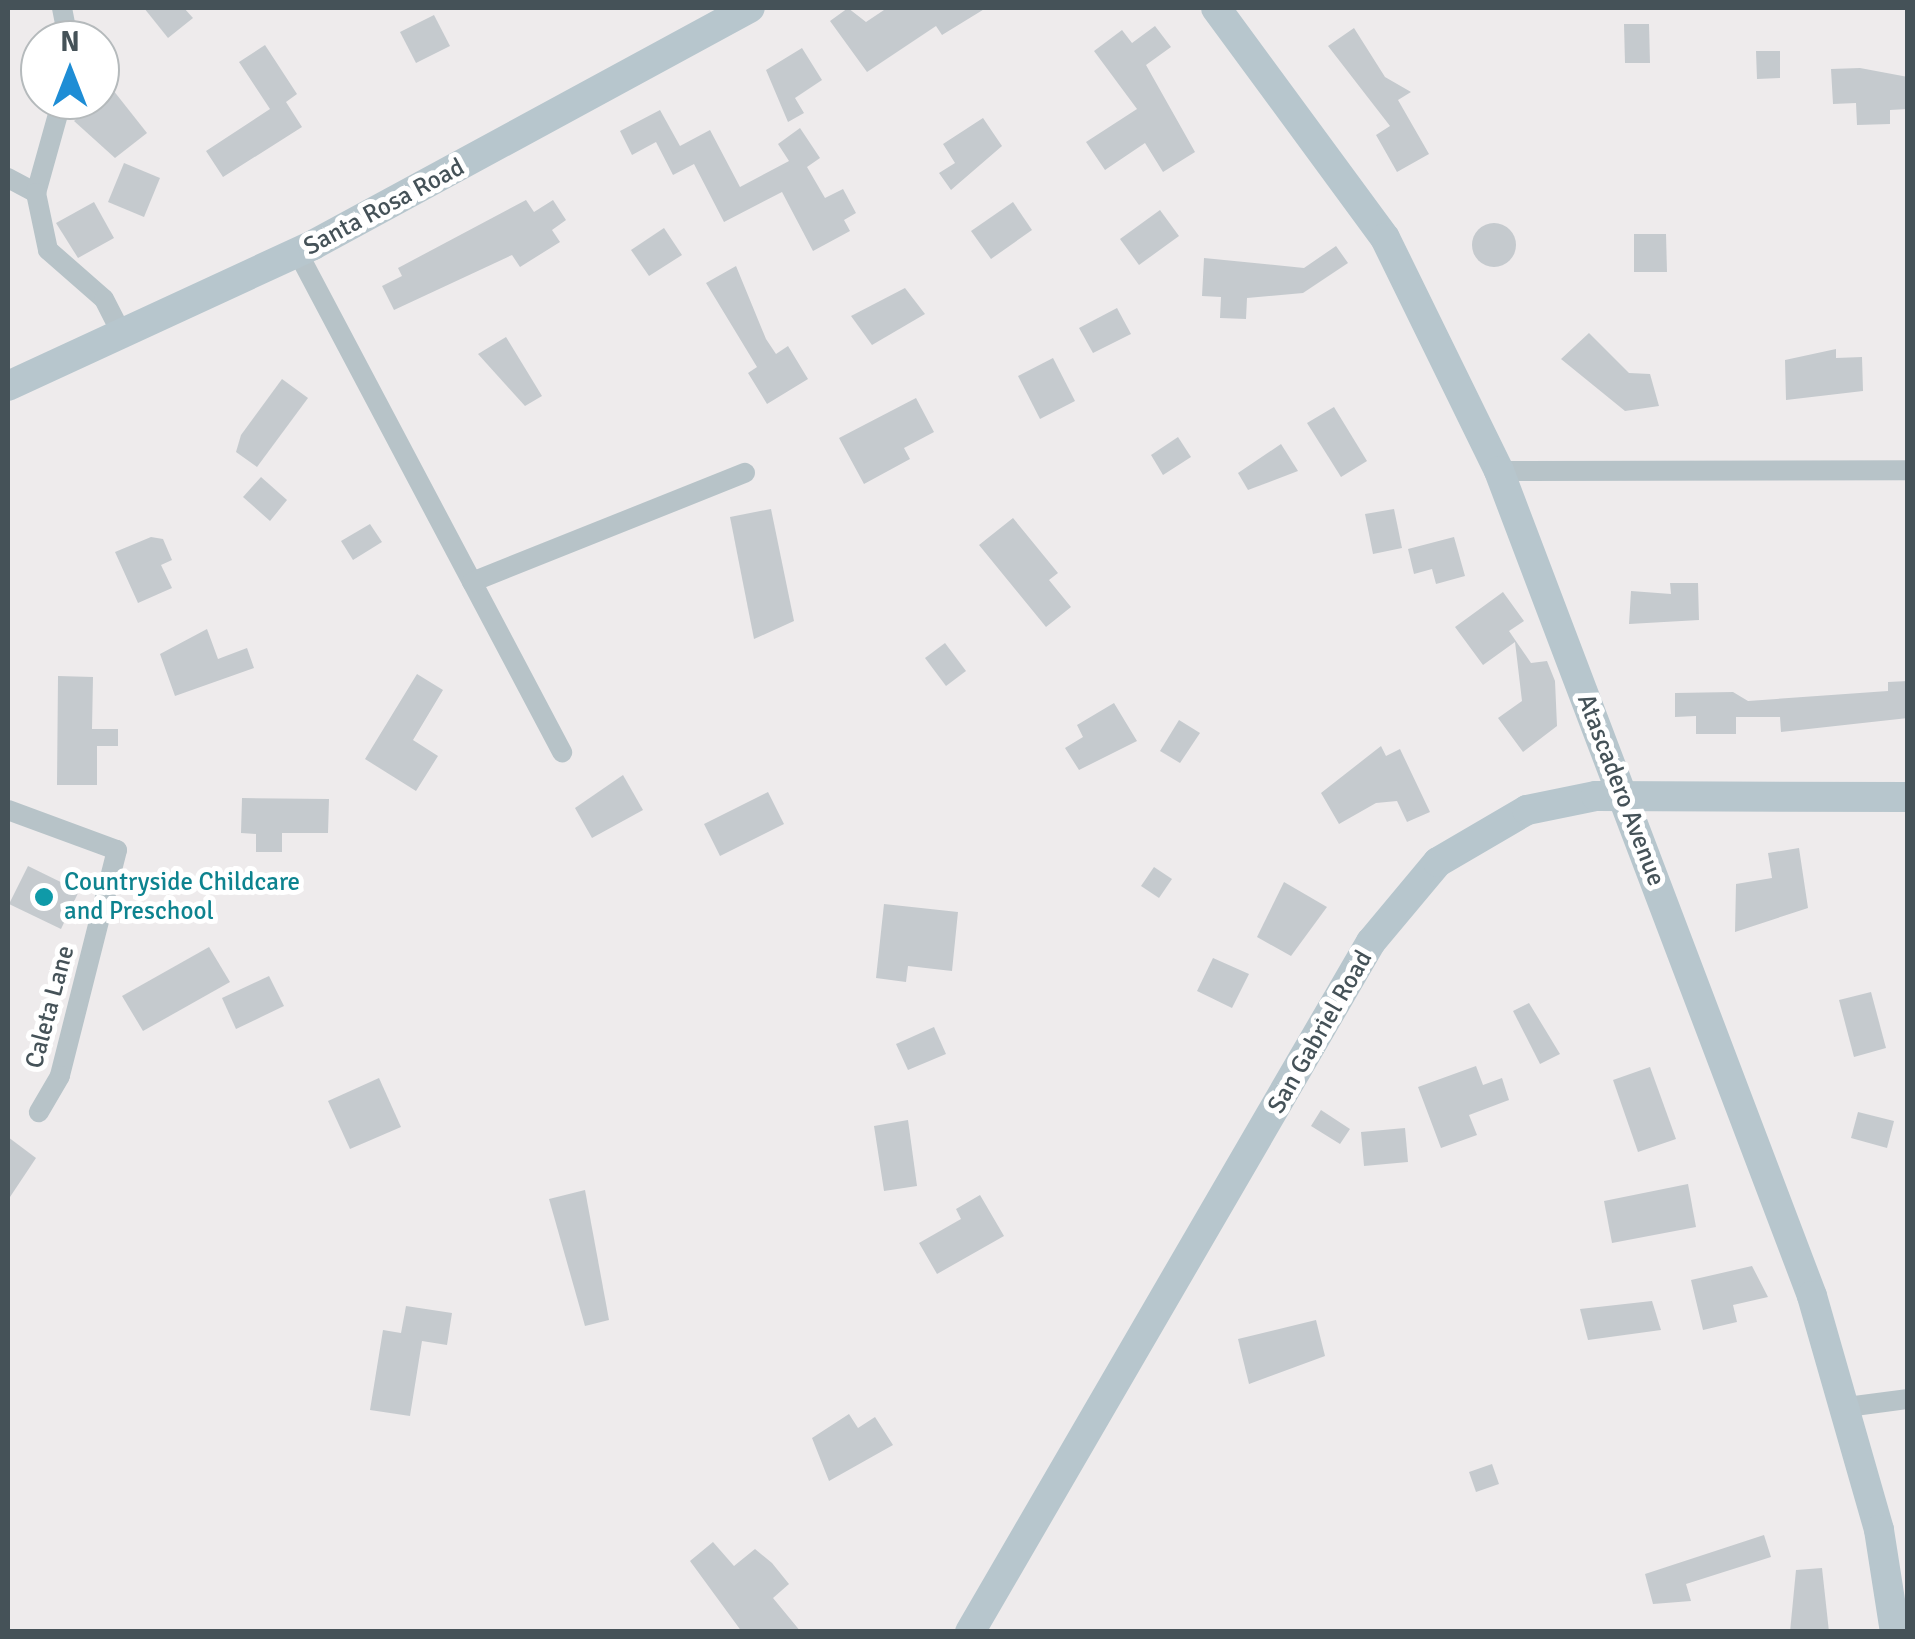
<!DOCTYPE html>
<style>
body{margin:0}
#map{position:relative;width:1915px;height:1639px;overflow:hidden;background:#eeebec;font-family:Signika,sans-serif}
div>[style]{position:absolute}
.building>*{inset:0;background:#c5cace}
.round{border-radius:50%}
.street>*{height:20px;margin:-10px;padding:0 10px;transform-origin:10px;border-radius:10px;background:#b7c3c8}
.secondary>*{height:30px;margin:-15px;padding:0 15px;transform-origin:15px;border-radius:15px;background:#b7c6cd}
.dots>*{width:28px;height:28px;translate:-50% -50%;box-sizing:border-box;border:5px solid #fff;border-radius:50%}
span{translate:-50% -50%;white-space:nowrap;text-align:center;line-height:1.15;-webkit-text-stroke:10px #fff;paint-order:stroke}
.street-label{font-size:25px;color:#455258}
.culture-label{font-size:25px;color:#0d838f}
.left{translate:0 -50%;text-align:left}
.frame{position:absolute;inset:0;border:10px solid #455258;pointer-events:none}
.north{position:absolute;left:20px;top:20px;width:100px;height:100px;box-sizing:border-box;background:#fff;border:2px solid #b5babc;border-radius:50%;rotate:0deg;font-size:28px;font-weight:700;line-height:40px;text-align:center;color:#455258}
.north::after{content:'';display:block;margin:auto;width:35px;height:45px;background:#1e8dd5;clip-path:polygon(50% 0,100% 100%,50% 72%,0 100%)}
</style>
<div id="map">
<div class="building">
<div style="clip-path:polygon(144px 8px,184px 8px,193px 18px,168px 38px)"></div>
<div style="clip-path:polygon(848px 8px,866px 22px,887px 8px,986px 8px,942px 35px,936px 26px,867px 72px,830px 21px)"></div>
<div style="clip-path:polygon(434px 15px,450px 46px,416px 63px,400px 32px)"></div>
<div style="clip-path:polygon(1624px 24px,1649px 24px,1650px 63px,1625px 63px)"></div>
<div style="clip-path:polygon(1155px 26px,1171px 47px,1146px 65px,1195px 152px,1163px 172px,1145px 143px,1105px 170px,1086px 142px,1137px 109px,1094px 51px,1122px 30px,1132px 43px)"></div>
<div style="clip-path:polygon(1354px 28px,1385px 77px,1411px 92px,1398px 100px,1429px 154px,1397px 172px,1376px 135px,1390px 126px,1328px 46px)"></div>
<div style="clip-path:polygon(265px 45px,297px 94px,286px 102px,302px 127px,223px 177px,206px 151px,270px 109px,239px 62px)"></div>
<div style="clip-path:polygon(802px 48px,822px 80px,795px 98px,804px 113px,788px 122px,766px 70px)"></div>
<div style="clip-path:polygon(1756px 51px,1780px 51px,1780px 78px,1757px 79px)"></div>
<div style="clip-path:polygon(1860px 68px,1908px 77px,1908px 109px,1890px 110px,1890px 124px,1857px 125px,1856px 103px,1833px 104px,1831px 69px)"></div>
<div style="clip-path:polygon(113px 90px,147px 133px,115px 158px,74px 121px)"></div>
<div style="clip-path:polygon(660px 110px,680px 146px,710px 130px,740px 187px,789px 161px,778px 144px,800px 128px,820px 158px,807px 167px,825px 198px,843px 189px,856px 213px,844px 220px,850px 231px,813px 251px,782px 192px,724px 222px,694px 164px,673px 175px,656px 142px,632px 155px,620px 131px)"></div>
<div style="clip-path:polygon(983px 118px,1002px 146px,951px 190px,939px 173px,955px 163px,943px 144px)"></div>
<div style="clip-path:polygon(124px 163px,160px 178px,144px 217px,108px 202px)"></div>
<div style="clip-path:polygon(526px 200px,534px 212px,553px 200px,566px 220px,552px 230px,560px 242px,520px 267px,512px 255px,394px 310px,382px 286px,402px 276px,398px 268px)"></div>
<div style="clip-path:polygon(94px 202px,114px 238px,78px 258px,56px 223px)"></div>
<div style="clip-path:polygon(1013px 202px,1032px 230px,991px 259px,971px 231px)"></div>
<div style="clip-path:polygon(1160px 210px,1179px 236px,1139px 265px,1120px 239px)"></div>
<div class="round" style="left:1472px;top:223px;width:44px;height:44px"></div>
<div style="clip-path:polygon(664px 228px,682px 255px,649px 276px,631px 250px)"></div>
<div style="clip-path:polygon(1634px 234px,1666px 234px,1667px 272px,1634px 272px)"></div>
<div style="clip-path:polygon(1336px 246px,1348px 263px,1303px 293px,1247px 298px,1246px 319px,1220px 318px,1221px 297px,1202px 296px,1204px 258px,1304px 268px)"></div>
<div style="clip-path:polygon(736px 266px,766px 339px,776px 354px,788px 346px,808px 379px,767px 404px,748px 373px,757px 367px,706px 283px)"></div>
<div style="clip-path:polygon(905px 288px,925px 314px,872px 345px,851px 316px)"></div>
<div style="clip-path:polygon(1117px 308px,1131px 334px,1093px 353px,1079px 328px)"></div>
<div style="clip-path:polygon(1589px 333px,1629px 373px,1650px 374px,1659px 406px,1625px 411px,1561px 359px)"></div>
<div style="clip-path:polygon(506px 337px,542px 396px,525px 406px,478px 354px)"></div>
<div style="clip-path:polygon(1836px 349px,1836px 358px,1862px 357px,1863px 391px,1786px 400px,1785px 360px)"></div>
<div style="clip-path:polygon(1053px 358px,1075px 401px,1040px 419px,1018px 376px)"></div>
<div style="clip-path:polygon(282px 379px,308px 398px,257px 467px,236px 452px,241px 435px)"></div>
<div style="clip-path:polygon(916px 398px,934px 432px,904px 448px,910px 459px,864px 484px,839px 438px)"></div>
<div style="clip-path:polygon(1334px 407px,1367px 461px,1341px 477px,1307px 423px)"></div>
<div style="clip-path:polygon(1178px 437px,1191px 457px,1163px 475px,1151px 455px)"></div>
<div style="clip-path:polygon(1281px 444px,1298px 471px,1248px 490px,1238px 473px)"></div>
<div style="clip-path:polygon(261px 477px,287px 500px,270px 521px,243px 497px)"></div>
<div style="clip-path:polygon(771px 509px,794px 621px,754px 639px,730px 517px)"></div>
<div style="clip-path:polygon(1394px 509px,1402px 548px,1373px 554px,1365px 514px)"></div>
<div style="clip-path:polygon(1013px 518px,1058px 573px,1049px 580px,1071px 607px,1046px 627px,979px 545px)"></div>
<div style="clip-path:polygon(370px 524px,382px 542px,353px 560px,341px 541px)"></div>
<div style="clip-path:polygon(151px 537px,163px 539px,172px 560px,161px 565px,172px 588px,138px 603px,115px 552px)"></div>
<div style="clip-path:polygon(1454px 537px,1465px 576px,1436px 584px,1432px 569px,1414px 574px,1408px 549px)"></div>
<div style="clip-path:polygon(1670px 583px,1698px 583px,1699px 620px,1629px 624px,1631px 591px,1671px 594px)"></div>
<div style="clip-path:polygon(1503px 592px,1524px 621px,1509px 631px,1531px 663px,1547px 661px,1555px 681px,1557px 726px,1523px 752px,1498px 718px,1522px 701px,1515px 642px,1483px 665px,1455px 627px)"></div>
<div style="clip-path:polygon(207px 629px,218px 659px,247px 648px,254px 668px,175px 696px,160px 654px)"></div>
<div style="clip-path:polygon(945px 643px,966px 671px,946px 686px,925px 658px)"></div>
<div style="clip-path:polygon(417px 674px,443px 690px,413px 740px,438px 756px,416px 791px,365px 759px)"></div>
<div style="clip-path:polygon(58px 676px,93px 677px,92px 729px,118px 729px,118px 746px,97px 746px,97px 785px,57px 785px)"></div>
<div style="clip-path:polygon(1908px 681px,1908px 718px,1781px 732px,1780px 717px,1736px 717px,1736px 734px,1696px 734px,1696px 716px,1675px 717px,1675px 693px,1733px 692px,1748px 701px,1888px 691px,1888px 682px)"></div>
<div style="clip-path:polygon(1114px 703px,1137px 741px,1079px 770px,1065px 748px,1083px 737px,1077px 725px)"></div>
<div style="clip-path:polygon(1179px 720px,1200px 733px,1180px 763px,1160px 751px)"></div>
<div style="clip-path:polygon(1381px 746px,1386px 756px,1400px 749px,1430px 812px,1407px 822px,1397px 801px,1376px 803px,1339px 824px,1321px 793px)"></div>
<div style="clip-path:polygon(623px 775px,643px 810px,592px 838px,575px 808px)"></div>
<div style="clip-path:polygon(768px 792px,784px 824px,720px 856px,704px 824px)"></div>
<div style="clip-path:polygon(242px 798px,329px 799px,328px 833px,282px 833px,282px 852px,256px 852px,256px 834px,241px 833px)"></div>
<div style="clip-path:polygon(1799px 848px,1808px 908px,1735px 932px,1736px 884px,1772px 878px,1768px 853px)"></div>
<div style="clip-path:polygon(28px 866px,79px 891px,61px 929px,9px 904px)"></div>
<div style="clip-path:polygon(1154px 867px,1172px 879px,1159px 898px,1141px 886px)"></div>
<div style="clip-path:polygon(1284px 882px,1327px 907px,1291px 956px,1257px 937px)"></div>
<div style="clip-path:polygon(884px 904px,958px 912px,952px 971px,908px 966px,906px 982px,876px 978px)"></div>
<div style="clip-path:polygon(209px 947px,230px 982px,143px 1031px,122px 996px)"></div>
<div style="clip-path:polygon(1213px 958px,1249px 974px,1232px 1008px,1197px 991px)"></div>
<div style="clip-path:polygon(269px 976px,284px 1006px,236px 1029px,222px 998px)"></div>
<div style="clip-path:polygon(1871px 992px,1886px 1048px,1854px 1057px,1839px 1000px)"></div>
<div style="clip-path:polygon(1529px 1003px,1560px 1054px,1540px 1064px,1513px 1011px)"></div>
<div style="clip-path:polygon(934px 1027px,946px 1054px,908px 1070px,896px 1044px)"></div>
<div style="clip-path:polygon(1476px 1066px,1483px 1085px,1502px 1078px,1509px 1100px,1469px 1115px,1477px 1135px,1441px 1148px,1418px 1087px)"></div>
<div style="clip-path:polygon(1650px 1067px,1676px 1139px,1638px 1152px,1613px 1080px)"></div>
<div style="clip-path:polygon(379px 1078px,401px 1127px,350px 1149px,328px 1101px)"></div>
<div style="clip-path:polygon(1321px 1110px,1350px 1129px,1340px 1144px,1311px 1126px)"></div>
<div style="clip-path:polygon(1858px 1112px,1894px 1121px,1887px 1148px,1851px 1138px)"></div>
<div style="clip-path:polygon(908px 1120px,917px 1186px,884px 1191px,874px 1126px)"></div>
<div style="clip-path:polygon(1405px 1128px,1408px 1162px,1364px 1166px,1361px 1132px)"></div>
<div style="clip-path:polygon(8px 1137px,36px 1158px,8px 1200px)"></div>
<div style="clip-path:polygon(1688px 1184px,1696px 1227px,1612px 1243px,1604px 1201px)"></div>
<div style="clip-path:polygon(585px 1190px,609px 1320px,585px 1326px,549px 1199px)"></div>
<div style="clip-path:polygon(980px 1195px,1004px 1236px,937px 1274px,919px 1243px,961px 1219px,956px 1209px)"></div>
<div style="clip-path:polygon(1752px 1266px,1768px 1297px,1733px 1305px,1737px 1322px,1703px 1330px,1691px 1280px)"></div>
<div style="clip-path:polygon(1652px 1301px,1661px 1330px,1588px 1340px,1580px 1309px)"></div>
<div style="clip-path:polygon(406px 1306px,452px 1313px,447px 1345px,422px 1341px,410px 1416px,370px 1410px,383px 1330px,401px 1333px)"></div>
<div style="clip-path:polygon(1316px 1320px,1325px 1356px,1249px 1384px,1238px 1339px)"></div>
<div style="clip-path:polygon(849px 1414px,858px 1428px,875px 1417px,893px 1445px,829px 1481px,812px 1438px)"></div>
<div style="clip-path:polygon(1492px 1464px,1499px 1484px,1476px 1492px,1469px 1472px)"></div>
<div style="clip-path:polygon(1764px 1535px,1771px 1557px,1686px 1584px,1691px 1601px,1653px 1604px,1645px 1574px)"></div>
<div style="clip-path:polygon(713px 1542px,734px 1566px,755px 1549px,772px 1563px,789px 1584px,773px 1598px,801px 1632px,742px 1632px,690px 1561px)"></div>
<div style="clip-path:polygon(1822px 1568px,1829px 1632px,1790px 1632px,1796px 1570px)"></div>
</div>
<div class="street">
<div style="left:62px;top:8px;width:33px;rotate:79deg"></div>
<div style="left:8px;top:178px;width:32px;rotate:28deg"></div>
<div style="left:36px;top:193px;width:97px;rotate:-74.4deg"></div>
<div style="left:36px;top:193px;width:58px;rotate:78.1deg"></div>
<div style="left:48px;top:250px;width:74px;rotate:41.2deg"></div>
<div style="left:104px;top:299px;width:38px;rotate:63deg"></div>
<div style="left:298px;top:253px;width:565px;rotate:62.12deg"></div>
<div style="left:1499px;top:471px;width:409px;rotate:-0.1deg"></div>
<div style="left:472px;top:582px;width:294px;rotate:-21.8deg"></div>
<div style="left:8px;top:810px;width:116px;rotate:20.2deg"></div>
<div style="left:117px;top:850px;width:233px;rotate:104.2deg"></div>
<div style="left:60px;top:1076px;width:42px;rotate:120.3deg"></div>
<div style="left:1847px;top:1407px;width:62px;rotate:-7.5deg"></div>
</div>
<div class="secondary">
<div style="left:1216px;top:8px;width:285px;rotate:53.7deg"></div>
<div style="left:1385px;top:238px;width:259px;rotate:63.9deg"></div>
<div style="left:1499px;top:471px;width:882px;rotate:69.22deg"></div>
<div style="left:1812px;top:1296px;width:243px;rotate:74deg"></div>
<div style="left:1879px;top:1530px;width:103px;rotate:81.1deg"></div>
<div style="left:8px;top:386px;width:336px;rotate:-24.8deg"></div>
<div style="left:313px;top:245px;width:497px;rotate:-28.5deg"></div>
<div style="left:970px;top:1632px;width:798px;rotate:-59.84deg"></div>
<div style="left:1371px;top:942px;width:104px;rotate:-50.1deg"></div>
<div style="left:1438px;top:862px;width:103px;rotate:-30.3deg"></div>
<div style="left:1527px;top:810px;width:70px;rotate:-11.5deg"></div>
<div style="left:1596px;top:796px;width:312px;rotate:0.2deg"></div>
</div>
<div class="dots">
<div style="left:44px;top:897px;background:#0f9aa8"></div>
</div>
<div class="street-label">
<span style="left:384px;top:207px;rotate:-28deg">Santa Rosa Road</span>
<span style="left:1621px;top:790px;rotate:69deg">Atascadero Avenue</span>
<span style="left:50px;top:1007px;rotate:-75deg">Caleta Lane</span>
<span style="left:1320px;top:1032px;rotate:-60deg">San Gabriel Road</span>
</div>
<div class="culture-label">
<span class="left" style="left:64px;top:897px">Countryside Childcare<br>and Preschool</span>
</div>
<div class="frame"></div>
<div class="north">N</div>
</div>
